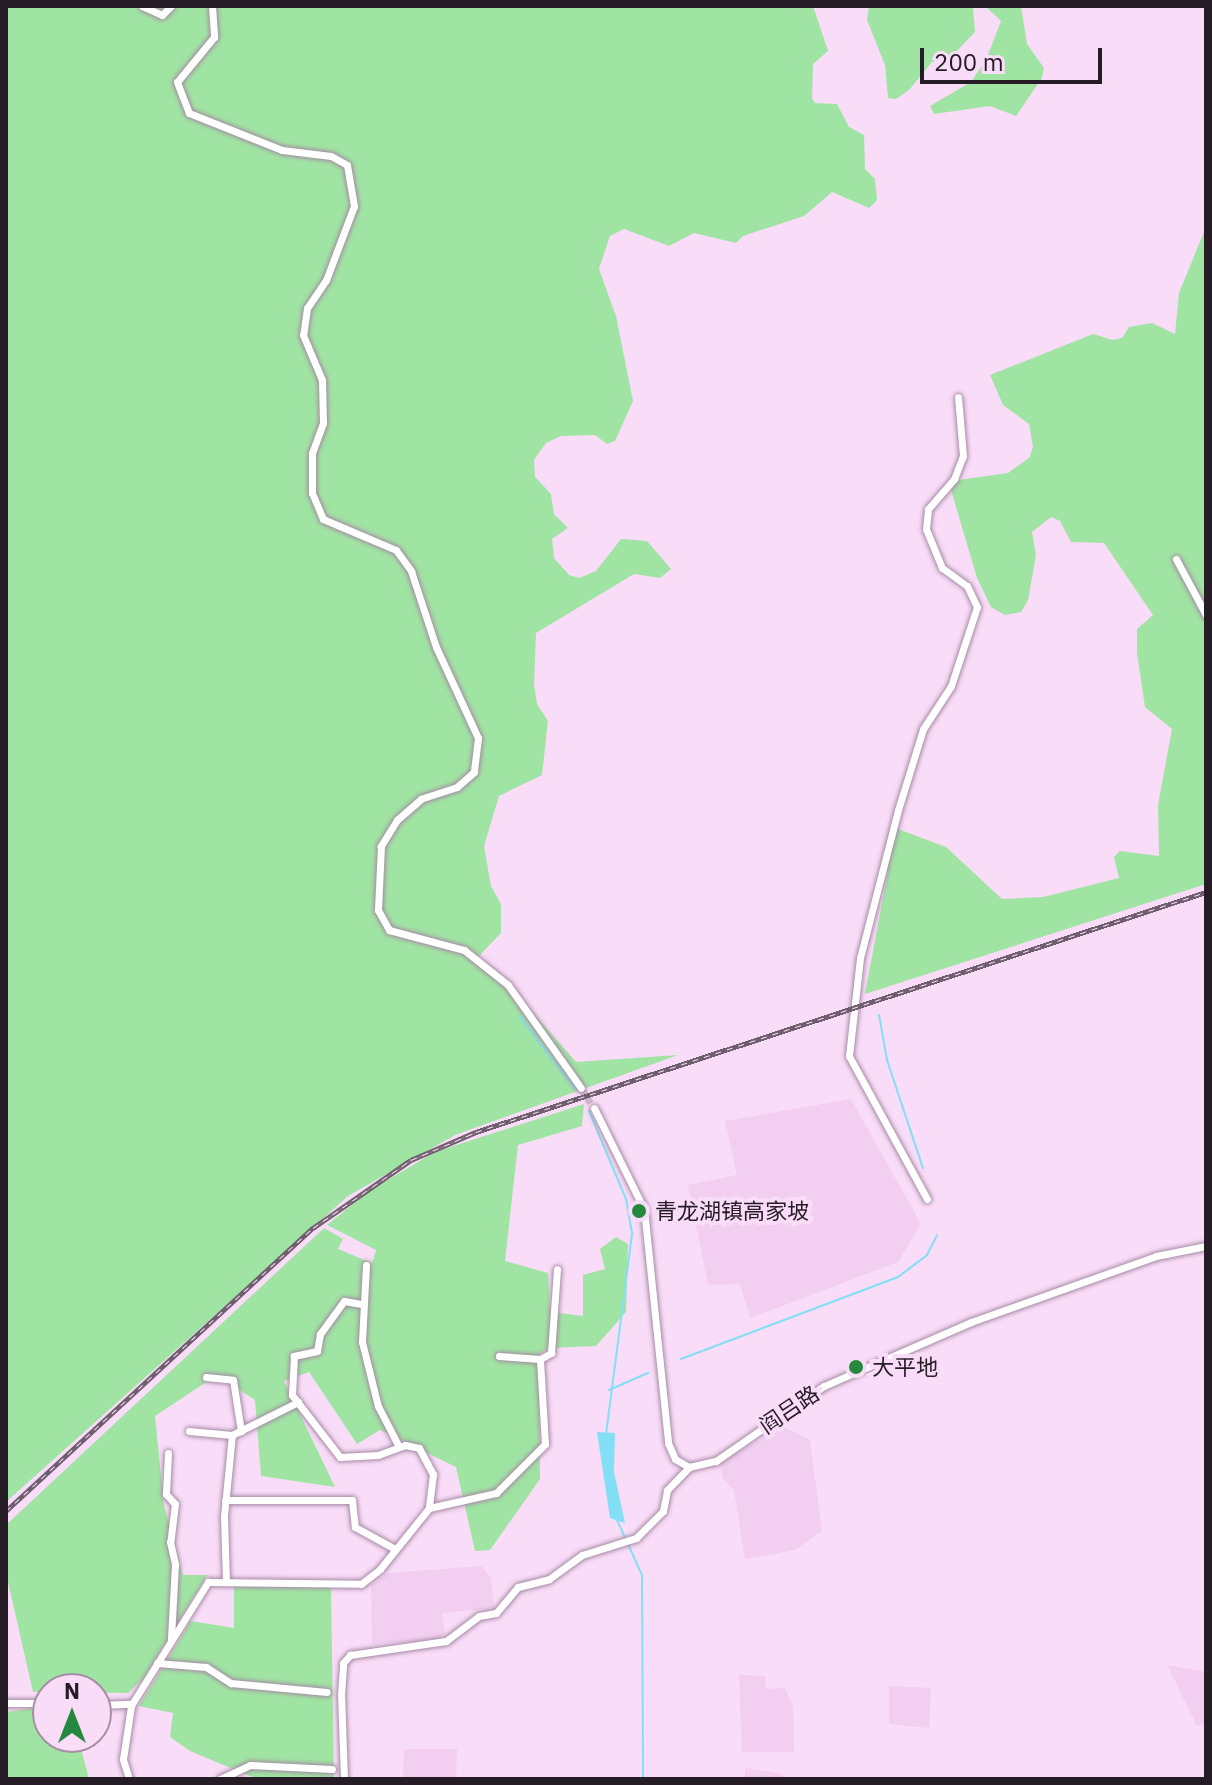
<!DOCTYPE html>
<meta charset="utf-8">
<style>
body{margin:0}
#map{position:relative;width:1212px;height:1785px;overflow:hidden;background:#f9dcf8;font-family:"IBM Plex Sans","Noto Sans SC",sans-serif}
div>[style]{position:absolute}
.built>*{inset:0;background:#f2cef0}
.green>*{inset:0;background:#a0e4a3}
.water>*{inset:0;background:#82dff6}
.stream>*{height:2px;margin:-1px;padding:0 1px;transform-origin:1px;border-radius:1px;background:#82dff6}
.minor-tunnel>*{height:7px;margin-top:-3.5px;transform-origin:0;background:repeating-linear-gradient(90deg,#cfb6ce 0 7px,transparent 0 10.5px)}
.roads{filter:drop-shadow(0 0 2px #a68ba5) drop-shadow(0 0 2px #a68ba5)}
.minor>*{height:7px;margin:-3.5px;padding:0 3.5px;transform-origin:3.5px;border-radius:3.5px;background:#fff}
.rail>*{height:5px;margin-top:-2.5px;transform-origin:0;background:repeating-linear-gradient(90deg,#f9dcf8 0 6px,#6f5e6e 0 12px);box-sizing:border-box;border-block:2px solid #6f5e6e}
.dots>*{width:22px;height:22px;translate:-50% -50%;box-sizing:border-box;border:4px solid #f9dcf8;border-radius:50%}
span{translate:-50% -50%;white-space:nowrap;text-align:center;line-height:1.15;-webkit-text-stroke:8px #f9dcf8;paint-order:stroke}
.poi-label{font-size:22px;color:#261c26}
.left{translate:0 -50%;text-align:left}
.street-label{font-size:22px;color:#261c26}
.frame{position:absolute;inset:0;border:8px solid #261c26;pointer-events:none}
.north{position:absolute;left:32px;top:1673px;width:80px;height:80px;box-sizing:border-box;background:#f9dcf8;border:2px solid #a58fa4;border-radius:50%;rotate:0deg;font-size:22px;font-weight:700;line-height:32px;text-align:center;color:#261c26}
.north::after{content:'';display:block;margin:auto;width:28px;height:36px;background:#24893e;clip-path:polygon(50% 0,100% 100%,50% 72%,0 100%)}
.scale{position:absolute;left:920px;top:48px;width:182px;height:36px;box-sizing:border-box;border:4px solid #261c26;border-top:0;padding-left:10px;font-size:24px;line-height:28px;white-space:nowrap;color:#261c26;-webkit-text-stroke:6px #f9dcf8;paint-order:stroke}
</style>
<div id="map">
<div class="built">
<div style="clip-path:polygon(851px 1099px,921px 1224px,898px 1262px,750px 1318px,740px 1284px,708px 1285px,688px 1185px,737px 1175px,725px 1121px)"></div>
<div style="clip-path:polygon(784px 1427px,810px 1440px,822px 1531px,795px 1550px,745px 1559px,734px 1490px,722px 1478px,721px 1462px)"></div>
<div style="clip-path:polygon(481px 1566px,491px 1577px,494px 1608px,442px 1613px,445px 1633px,437px 1640px,372px 1644px,371px 1585px,388px 1573px)"></div>
<div style="clip-path:polygon(1167px 1665px,1206px 1672px,1206px 1724px,1197px 1726px)"></div>
<div style="clip-path:polygon(739px 1675px,765px 1676px,766px 1689px,785px 1688px,793px 1707px,794px 1752px,742px 1752px)"></div>
<div style="clip-path:polygon(889px 1686px,931px 1688px,929px 1728px,889px 1724px)"></div>
<div style="clip-path:polygon(404px 1749px,457px 1749px,456px 1779px,403px 1779px)"></div>
<div style="clip-path:polygon(745px 1768px,783px 1774px,783px 1779px,745px 1779px)"></div>
</div>
<div class="green">
<div style="clip-path:polygon(6px 6px,813px 6px,828px 51px,813px 64px,812px 98px,815px 103px,837px 104px,849px 127px,864px 135px,865px 169px,875px 179px,877px 200px,869px 208px,832px 192px,804px 216px,743px 236px,736px 243px,694px 233px,669px 246px,624px 229px,610px 236px,599px 269px,616px 316px,633px 401px,615px 441px,607px 444px,595px 435px,561px 436px,546px 443px,534px 460px,535px 477px,551px 494px,554px 514px,568px 528px,552px 539px,554px 558px,569px 575px,579px 578px,596px 571px,621px 539px,647px 541px,671px 569px,660px 578px,634px 574px,536px 633px,534px 684px,537px 704px,548px 721px,542px 775px,499px 796px,484px 846px,491px 886px,501px 904px,501px 933px,478px 957px,503px 978px,576px 1062px,678px 1055px,455px 1135px,348px 1196px,6px 1502px)"></div>
<div style="clip-path:polygon(869px 6px,973px 6px,975px 32px,952px 56px,932px 62px,909px 90px,896px 99px,888px 98px,885px 65px,867px 20px)"></div>
<div style="clip-path:polygon(985px 6px,1021px 6px,1027px 44px,1044px 68px,1042px 78px,1016px 116px,990px 106px,934px 114px,930px 106px,971px 82px,986px 60px,1001px 21px)"></div>
<div style="clip-path:polygon(1206px 227px,1206px 884px,865px 994px,888px 871px,880px 867px,890px 826px,946px 847px,1002px 899px,1043px 897px,1119px 878px,1114px 857px,1120px 851px,1159px 856px,1158px 805px,1172px 729px,1145px 707px,1137px 653px,1137px 629px,1153px 615px,1104px 543px,1071px 542px,1060px 521px,1051px 517px,1032px 532px,1036px 555px,1028px 600px,1021px 612px,1005px 615px,991px 607px,977px 578px,951px 490px,958px 480px,1008px 473px,1029px 458px,1033px 447px,1029px 424px,1003px 405px,990px 375px,1093px 334px,1113px 340px,1122px 338px,1129px 327px,1152px 323px,1175px 334px,1179px 293px)"></div>
<div style="clip-path:polygon(584px 1104px,582px 1126px,518px 1145px,505px 1261px,548px 1273px,550px 1312px,583px 1316px,583px 1275px,605px 1269px,600px 1249px,616px 1237px,628px 1244px,626px 1312px,596px 1346px,548px 1348px,539px 1354px,540px 1479px,490px 1550px,475px 1551px,456px 1467px,380px 1430px,357px 1444px,309px 1372px,284px 1381px,335px 1487px,261px 1476px,255px 1400px,217px 1375px,155px 1416px,164px 1505px,183px 1575px,207px 1575px,143px 1679px,128px 1693px,33px 1692px,6px 1573px,6px 1525px,324px 1228px,343px 1239px,338px 1249px,372px 1263px,376px 1250px,327px 1225px,369px 1191px,435px 1152px)"></div>
<div style="clip-path:polygon(234px 1586px,331px 1588px,334px 1779px,257px 1779px,190px 1751px,170px 1737px,173px 1713px,139px 1706px,191px 1621px,234px 1628px)"></div>
<div style="clip-path:polygon(41px 1707px,48px 1737px,78px 1737px,89px 1779px,6px 1779px,6px 1712px)"></div>
</div>
<div class="water">
<div style="clip-path:polygon(597px 1432px,615px 1433px,614px 1472px,625px 1523px,610px 1518px)"></div>
</div>
<div class="stream">
<div style="left:879px;top:1015px;width:46px;rotate:79.9deg"></div>
<div style="left:887px;top:1060px;width:114px;rotate:71.6deg"></div>
<div style="left:519px;top:1016px;width:93px;rotate:52.4deg"></div>
<div style="left:589px;top:1111px;width:95px;rotate:67.2deg"></div>
<div style="left:626px;top:1199px;width:36px;rotate:80deg"></div>
<div style="left:632px;top:1234px;width:203px;rotate:97.4deg"></div>
<div style="left:681px;top:1359px;width:232px;rotate:-20.7deg"></div>
<div style="left:898px;top:1277px;width:36px;rotate:-37deg"></div>
<div style="left:927px;top:1255px;width:22px;rotate:-63deg"></div>
<div style="left:609px;top:1390px;width:43px;rotate:-23.6deg"></div>
<div style="left:617px;top:1520px;width:60px;rotate:65.6deg"></div>
<div style="left:642px;top:1575px;width:204px;rotate:89.7deg"></div>
</div>
<div class="minor-tunnel">
<div style="left:581px;top:1088px;width:24px;rotate:57deg"></div>
</div>
<div class="roads">
<div class="minor">
<div style="left:142px;top:6px;width:22px;rotate:24deg"></div>
<div style="left:162px;top:15px;width:13px;rotate:-45deg"></div>
<div style="left:212px;top:6px;width:31px;rotate:86deg"></div>
<div style="left:214px;top:37px;width:58px;rotate:129.4deg"></div>
<div style="left:177px;top:82px;width:33px;rotate:69deg"></div>
<div style="left:189px;top:113px;width:100px;rotate:21.7deg"></div>
<div style="left:282px;top:150px;width:49px;rotate:7deg"></div>
<div style="left:331px;top:156px;width:18px;rotate:29deg"></div>
<div style="left:347px;top:165px;width:42px;rotate:80.3deg"></div>
<div style="left:354px;top:206px;width:79px;rotate:110.7deg"></div>
<div style="left:326px;top:280px;width:34px;rotate:124deg"></div>
<div style="left:307px;top:308px;width:27px;rotate:98deg"></div>
<div style="left:303px;top:335px;width:49px;rotate:67.1deg"></div>
<div style="left:322px;top:380px;width:43px;rotate:88.7deg"></div>
<div style="left:323px;top:423px;width:32px;rotate:110deg"></div>
<div style="left:312px;top:453px;width:40px;rotate:90deg"></div>
<div style="left:312px;top:493px;width:28px;rotate:67deg"></div>
<div style="left:323px;top:519px;width:79px;rotate:23deg"></div>
<div style="left:396px;top:550px;width:26px;rotate:54deg"></div>
<div style="left:411px;top:571px;width:80px;rotate:71.8deg"></div>
<div style="left:436px;top:647px;width:100px;rotate:65.2deg"></div>
<div style="left:478px;top:738px;width:34px;rotate:97deg"></div>
<div style="left:474px;top:772px;width:23px;rotate:139deg"></div>
<div style="left:457px;top:787px;width:38px;rotate:162deg"></div>
<div style="left:421px;top:799px;width:32px;rotate:139deg"></div>
<div style="left:397px;top:820px;width:31px;rotate:122deg"></div>
<div style="left:381px;top:846px;width:64px;rotate:92.7deg"></div>
<div style="left:378px;top:910px;width:23px;rotate:61deg"></div>
<div style="left:389px;top:930px;width:78px;rotate:14.9deg"></div>
<div style="left:464px;top:950px;width:56px;rotate:38.5deg"></div>
<div style="left:508px;top:985px;width:126px;rotate:54.7deg"></div>
<div style="left:1176px;top:559px;width:64px;rotate:61.8deg"></div>
<div style="left:594px;top:1108px;width:113px;rotate:63.7deg"></div>
<div style="left:644px;top:1209px;width:235px;rotate:84.1deg"></div>
<div style="left:668px;top:1443px;width:17px;rotate:66deg"></div>
<div style="left:675px;top:1459px;width:16px;rotate:30deg"></div>
<div style="left:689px;top:1467px;width:28px;rotate:-13deg"></div>
<div style="left:716px;top:1461px;width:131px;rotate:-34.8deg"></div>
<div style="left:824px;top:1386px;width:160px;rotate:-23.5deg"></div>
<div style="left:971px;top:1322px;width:196px;rotate:-19.6deg"></div>
<div style="left:1156px;top:1256px;width:51px;rotate:-11.3deg"></div>
<div style="left:927px;top:1199px;width:163px;rotate:-118.6deg"></div>
<div style="left:849px;top:1056px;width:99px;rotate:-83.6deg"></div>
<div style="left:860px;top:958px;width:153px;rotate:-75.6deg"></div>
<div style="left:898px;top:810px;width:85px;rotate:-72.8deg"></div>
<div style="left:923px;top:729px;width:51px;rotate:-56.9deg"></div>
<div style="left:951px;top:686px;width:83px;rotate:-71.8deg"></div>
<div style="left:977px;top:607px;width:23px;rotate:-115deg"></div>
<div style="left:967px;top:586px;width:31px;rotate:-144deg"></div>
<div style="left:942px;top:568px;width:42px;rotate:-112.3deg"></div>
<div style="left:926px;top:529px;width:20px;rotate:-84deg"></div>
<div style="left:928px;top:509px;width:40px;rotate:-49deg"></div>
<div style="left:954px;top:479px;width:25px;rotate:-69deg"></div>
<div style="left:963px;top:456px;width:59px;rotate:-94.8deg"></div>
<div style="left:366px;top:1265px;width:77px;rotate:93deg"></div>
<div style="left:362px;top:1342px;width:66px;rotate:76deg"></div>
<div style="left:378px;top:1406px;width:46px;rotate:62.9deg"></div>
<div style="left:361px;top:1304px;width:17px;rotate:-170deg"></div>
<div style="left:344px;top:1301px;width:41px;rotate:126deg"></div>
<div style="left:320px;top:1334px;width:17px;rotate:100deg"></div>
<div style="left:317px;top:1351px;width:24px;rotate:168deg"></div>
<div style="left:294px;top:1356px;width:39px;rotate:93deg"></div>
<div style="left:292px;top:1395px;width:78px;rotate:52.3deg"></div>
<div style="left:340px;top:1457px;width:38px;rotate:-3deg"></div>
<div style="left:378px;top:1455px;width:29px;rotate:-20deg"></div>
<div style="left:405px;top:1445px;width:14px;rotate:12deg"></div>
<div style="left:419px;top:1448px;width:30px;rotate:62deg"></div>
<div style="left:433px;top:1474px;width:34px;rotate:97deg"></div>
<div style="left:499px;top:1356px;width:41px;rotate:4.2deg"></div>
<div style="left:540px;top:1359px;width:13px;rotate:-29deg"></div>
<div style="left:551px;top:1353px;width:84px;rotate:-85.9deg"></div>
<div style="left:206px;top:1377px;width:27px;rotate:6deg"></div>
<div style="left:233px;top:1380px;width:52px;rotate:81.1deg"></div>
<div style="left:189px;top:1431px;width:43px;rotate:5.3deg"></div>
<div style="left:232px;top:1435px;width:74px;rotate:-26.6deg"></div>
<div style="left:168px;top:1453px;width:41px;rotate:92.8deg"></div>
<div style="left:166px;top:1494px;width:13px;rotate:48deg"></div>
<div style="left:175px;top:1504px;width:38px;rotate:97deg"></div>
<div style="left:170px;top:1542px;width:23px;rotate:77deg"></div>
<div style="left:175px;top:1564px;width:75px;rotate:93.1deg"></div>
<div style="left:225px;top:1500px;width:127px"></div>
<div style="left:352px;top:1500px;width:27px;rotate:84deg"></div>
<div style="left:355px;top:1527px;width:46px;rotate:28.8deg"></div>
<div style="left:226px;top:1582px;width:66px;rotate:-91.7deg"></div>
<div style="left:224px;top:1516px;width:81px;rotate:-84.4deg"></div>
<div style="left:157px;top:1663px;width:49px;rotate:4.7deg"></div>
<div style="left:206px;top:1667px;width:30px;rotate:33deg"></div>
<div style="left:231px;top:1683px;width:96px;rotate:5.4deg"></div>
<div style="left:6px;top:1703px;width:42px"></div>
<div style="left:96px;top:1705px;width:36px;rotate:-2deg"></div>
<div style="left:132px;top:1704px;width:144px;rotate:-58.1deg"></div>
<div style="left:208px;top:1582px;width:153px;rotate:0.7deg"></div>
<div style="left:361px;top:1584px;width:24px;rotate:-38deg"></div>
<div style="left:380px;top:1569px;width:78px;rotate:-51.2deg"></div>
<div style="left:429px;top:1508px;width:69px;rotate:-12.6deg"></div>
<div style="left:496px;top:1493px;width:69px;rotate:-45deg"></div>
<div style="left:545px;top:1444px;width:85px;rotate:-93.4deg"></div>
<div style="left:129px;top:1779px;width:21px;rotate:-107deg"></div>
<div style="left:123px;top:1759px;width:54px;rotate:-81.4deg"></div>
<div style="left:220px;top:1779px;width:33px;rotate:-25deg"></div>
<div style="left:250px;top:1765px;width:82px;rotate:2.8deg"></div>
<div style="left:344px;top:1779px;width:84px;rotate:-92deg"></div>
<div style="left:341px;top:1695px;width:32px;rotate:-86deg"></div>
<div style="left:343px;top:1663px;width:11px;rotate:-49deg"></div>
<div style="left:350px;top:1655px;width:97px;rotate:-8.3deg"></div>
<div style="left:446px;top:1641px;width:41px;rotate:-37.1deg"></div>
<div style="left:479px;top:1616px;width:17px;rotate:-10deg"></div>
<div style="left:496px;top:1613px;width:34px;rotate:-50deg"></div>
<div style="left:518px;top:1587px;width:32px;rotate:-14deg"></div>
<div style="left:549px;top:1579px;width:41px;rotate:-36deg"></div>
<div style="left:582px;top:1555px;width:57px;rotate:-17.5deg"></div>
<div style="left:636px;top:1538px;width:38px;rotate:-45deg"></div>
<div style="left:663px;top:1511px;width:21px;rotate:-79deg"></div>
<div style="left:667px;top:1490px;width:32px;rotate:-46deg"></div>
</div>
</div>
<div class="rail">
<div style="left:6px;top:1511px;width:418px;rotate:-42.7deg"></div>
<div style="left:313px;top:1228px;width:119px;rotate:-34.8deg"></div>
<div style="left:411px;top:1160px;width:71px;rotate:-23.3deg"></div>
<div style="left:476px;top:1132px;width:768px;rotate:-18.2deg"></div>
</div>
<div class="dots">
<div style="left:639px;top:1211px;background:#24893e"></div>
<div style="left:856px;top:1367px;background:#24893e"></div>
</div>
<div class="poi-label">
<span class="left" style="left:655px;top:1211px">青龙湖镇高家坡</span>
<span class="left" style="left:872px;top:1367px">大平地</span>
</div>
<div class="street-label">
<span style="left:789px;top:1409px;rotate:-34deg">阎吕路</span>
</div>
<div class="frame"></div>
<div class="north">N</div>
<div class="scale">200 m</div>
</div>
